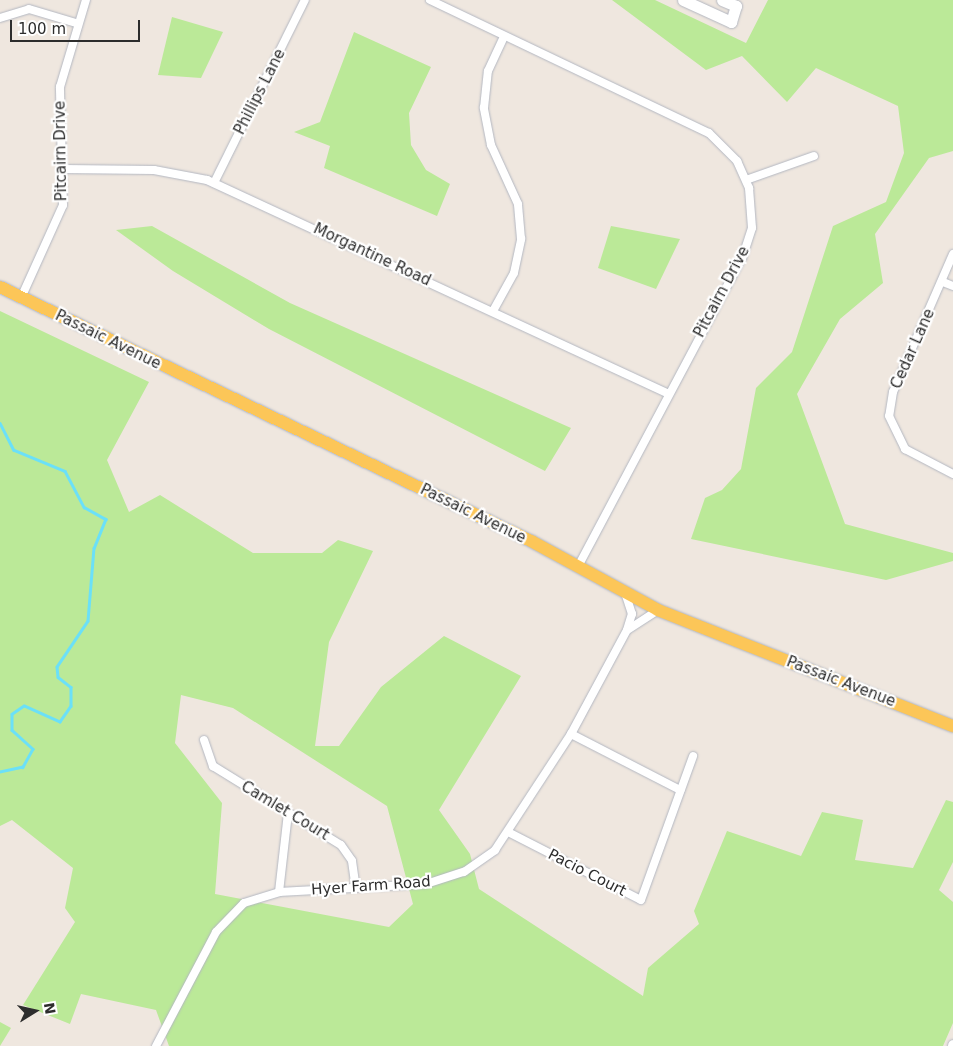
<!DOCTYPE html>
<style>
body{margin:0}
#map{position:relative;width:953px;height:1046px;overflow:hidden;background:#efe7df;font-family:"DejaVu Sans",sans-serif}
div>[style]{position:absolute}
.green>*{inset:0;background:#bbe998}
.stream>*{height:2.5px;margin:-1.25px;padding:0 1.25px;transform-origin:1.25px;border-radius:1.25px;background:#6be0f8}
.roads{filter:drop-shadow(0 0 1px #b3b7c1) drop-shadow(0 0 1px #b3b7c1)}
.street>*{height:8px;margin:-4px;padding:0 4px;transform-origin:4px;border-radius:4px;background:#fff}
.secondary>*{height:11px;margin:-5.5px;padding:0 5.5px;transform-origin:5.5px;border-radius:5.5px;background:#fff}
.primary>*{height:12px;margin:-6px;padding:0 6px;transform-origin:6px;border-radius:6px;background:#fcc658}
span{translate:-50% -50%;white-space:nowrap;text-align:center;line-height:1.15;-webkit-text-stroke:4.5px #fff;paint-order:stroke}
.street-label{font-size:15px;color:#2d2d2d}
.north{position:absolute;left:10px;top:986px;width:50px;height:50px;-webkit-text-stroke:4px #fff;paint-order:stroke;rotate:80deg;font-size:14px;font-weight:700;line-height:20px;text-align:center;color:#2d2d2d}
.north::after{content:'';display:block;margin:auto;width:18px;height:22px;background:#2d2d2d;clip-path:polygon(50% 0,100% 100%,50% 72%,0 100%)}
.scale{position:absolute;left:10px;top:20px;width:130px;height:22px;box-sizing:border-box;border:2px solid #2d2d2d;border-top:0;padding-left:6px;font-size:15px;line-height:18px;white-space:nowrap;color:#2d2d2d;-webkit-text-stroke:4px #fff;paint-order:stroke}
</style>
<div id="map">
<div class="green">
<div style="clip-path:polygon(612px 0,655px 0,746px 43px,768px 0,953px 0,953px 151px,929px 158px,875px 234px,883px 283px,840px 319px,797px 394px,845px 524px,953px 553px,953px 561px,886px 580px,691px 539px,705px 498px,722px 490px,741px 469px,756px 388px,792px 352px,833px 226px,886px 202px,904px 153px,898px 106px,816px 68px,787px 102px,742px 56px,706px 70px)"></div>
<div style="clip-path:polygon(172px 17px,223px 32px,201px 78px,158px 75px)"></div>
<div style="clip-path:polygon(354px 32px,431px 67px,409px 113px,411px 145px,426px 170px,450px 184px,437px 216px,324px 168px,330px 146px,294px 132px,320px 122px)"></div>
<div style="clip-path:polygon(152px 226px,290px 303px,571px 428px,545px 471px,269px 329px,173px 271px,116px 230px)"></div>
<div style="clip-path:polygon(611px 226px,680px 239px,656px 289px,598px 268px)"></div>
<div style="clip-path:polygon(evenodd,0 311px,149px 382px,107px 460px,129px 512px,160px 495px,253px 553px,322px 553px,338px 540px,373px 551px,329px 642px,315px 746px,339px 746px,381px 687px,444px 636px,521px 676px,439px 810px,470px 854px,479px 889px,643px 996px,648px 968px,699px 924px,694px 911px,727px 831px,801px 856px,822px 812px,863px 820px,855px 860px,913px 868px,946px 800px,953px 802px,953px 862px,939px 890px,953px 902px,953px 1023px,943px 1046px,169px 1046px,156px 1010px,81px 994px,70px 1024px,23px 1005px,75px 922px,65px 908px,73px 868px,12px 820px,0 826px,0 311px,181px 695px,233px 708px,387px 806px,413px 904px,389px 927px,215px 894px,222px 803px,175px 743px,181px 695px)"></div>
<div style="clip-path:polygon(0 1022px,11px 1028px,0 1046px)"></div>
</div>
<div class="stream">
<div style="left:0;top:423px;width:30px;rotate:63deg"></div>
<div style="left:14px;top:450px;width:55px;rotate:22.4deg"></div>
<div style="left:65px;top:471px;width:41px;rotate:62.2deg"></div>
<div style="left:84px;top:507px;width:25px;rotate:29deg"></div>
<div style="left:106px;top:519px;width:31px;rotate:112deg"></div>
<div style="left:94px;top:548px;width:73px;rotate:94.7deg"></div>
<div style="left:88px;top:621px;width:55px;rotate:124deg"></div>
<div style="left:57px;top:667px;width:10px;rotate:84deg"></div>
<div style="left:58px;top:677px;width:16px;rotate:38deg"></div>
<div style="left:71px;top:687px;width:19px;rotate:90deg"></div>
<div style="left:71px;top:706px;width:19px;rotate:125deg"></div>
<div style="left:60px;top:722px;width:39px;rotate:-156deg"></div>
<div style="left:24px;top:706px;width:14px;rotate:146deg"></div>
<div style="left:12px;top:714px;width:16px;rotate:90deg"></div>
<div style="left:12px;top:730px;width:28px;rotate:42deg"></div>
<div style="left:33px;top:749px;width:21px;rotate:119deg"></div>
<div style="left:23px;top:767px;width:24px;rotate:168deg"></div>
</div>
<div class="roads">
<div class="street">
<div style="left:430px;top:0;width:309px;rotate:25.5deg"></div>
<div style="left:709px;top:133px;width:40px;rotate:45deg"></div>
<div style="left:737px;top:161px;width:30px;rotate:66deg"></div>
<div style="left:749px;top:188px;width:40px;rotate:85.7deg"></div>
<div style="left:752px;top:228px;width:32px;rotate:108deg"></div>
<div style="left:742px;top:258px;width:350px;rotate:118deg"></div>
<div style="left:0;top:18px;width:30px;rotate:-17deg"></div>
<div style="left:29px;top:9px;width:49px;rotate:16.6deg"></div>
<div style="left:63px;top:169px;width:91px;rotate:0.6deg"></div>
<div style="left:154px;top:170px;width:54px;rotate:10.7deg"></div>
<div style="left:207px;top:180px;width:507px;rotate:24.85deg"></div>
<div style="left:746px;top:180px;width:72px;rotate:-19.4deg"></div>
<div style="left:214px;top:183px;width:204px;rotate:-63.6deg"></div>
<div style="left:953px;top:254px;width:150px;rotate:113.5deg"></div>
<div style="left:893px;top:392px;width:24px;rotate:99deg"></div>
<div style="left:889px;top:416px;width:37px;rotate:64deg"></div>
<div style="left:905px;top:449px;width:54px;rotate:27.5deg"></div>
<div style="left:943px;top:282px;width:11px;rotate:22deg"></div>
<div style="left:21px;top:298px;width:102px;rotate:-65.7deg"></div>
<div style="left:63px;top:205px;width:118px;rotate:-91.5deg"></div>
<div style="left:60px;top:87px;width:91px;rotate:-73.4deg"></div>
<div style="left:493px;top:311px;width:43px;rotate:-61.1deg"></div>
<div style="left:514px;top:273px;width:35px;rotate:-78deg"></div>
<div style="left:521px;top:239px;width:35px;rotate:-95deg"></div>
<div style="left:518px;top:204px;width:65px;rotate:-114.6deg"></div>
<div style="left:491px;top:145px;width:38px;rotate:-101deg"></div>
<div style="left:484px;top:108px;width:37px;rotate:-84deg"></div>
<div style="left:488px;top:71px;width:38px;rotate:-65deg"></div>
<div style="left:629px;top:629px;width:35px;rotate:-33deg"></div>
<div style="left:571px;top:734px;width:123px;rotate:27.2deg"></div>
<div style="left:204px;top:740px;width:28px;rotate:71deg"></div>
<div style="left:213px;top:766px;width:150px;rotate:31.7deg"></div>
<div style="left:341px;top:845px;width:19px;rotate:55deg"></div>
<div style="left:352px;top:861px;width:27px;rotate:82deg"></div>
<div style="left:510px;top:833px;width:147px;rotate:27.1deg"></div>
<div style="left:641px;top:900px;width:153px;rotate:-70.1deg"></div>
<div style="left:279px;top:892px;width:80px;rotate:-83.5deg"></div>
<div style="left:156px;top:1046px;width:129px;rotate:-62.2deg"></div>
<div style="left:216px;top:932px;width:40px;rotate:-46deg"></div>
<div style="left:244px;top:903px;width:37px;rotate:-17deg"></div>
<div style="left:279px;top:892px;width:147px;rotate:-3.1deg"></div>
<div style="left:426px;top:884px;width:40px;rotate:-18deg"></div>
<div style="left:464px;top:872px;width:38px;rotate:-35deg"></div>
<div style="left:495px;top:850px;width:139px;rotate:-56.8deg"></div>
<div style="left:571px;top:734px;width:118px;rotate:-61.7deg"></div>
<div style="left:627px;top:630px;width:17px;rotate:-73deg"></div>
<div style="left:632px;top:614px;width:22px;rotate:-108deg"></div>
</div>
<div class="secondary">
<div style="left:683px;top:0;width:53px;rotate:24.6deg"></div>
<div style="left:731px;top:22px;width:17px;rotate:-73deg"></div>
<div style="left:736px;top:6px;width:15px;rotate:-157deg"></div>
<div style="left:953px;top:1046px;width:1px;rotate:-90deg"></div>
</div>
<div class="primary">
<div style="left:0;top:287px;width:589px;rotate:25.56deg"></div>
<div style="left:531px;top:541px;width:145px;rotate:28.5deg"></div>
<div style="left:658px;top:610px;width:317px;rotate:21.5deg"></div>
</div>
</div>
<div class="street-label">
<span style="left:260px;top:92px;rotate:-63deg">Phillips Lane</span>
<span style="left:61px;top:151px;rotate:-91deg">Pitcairn Drive</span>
<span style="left:372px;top:255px;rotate:25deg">Morgantine Road</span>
<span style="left:722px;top:292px;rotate:-62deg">Pitcairn Drive</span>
<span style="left:108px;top:340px;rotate:26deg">Passaic Avenue</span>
<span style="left:913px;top:349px;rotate:-66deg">Cedar Lane</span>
<span style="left:473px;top:514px;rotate:26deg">Passaic Avenue</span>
<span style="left:841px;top:682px;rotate:21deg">Passaic Avenue</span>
<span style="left:285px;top:811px;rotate:31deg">Camlet Court</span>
<span style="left:587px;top:873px;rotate:27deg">Pacio Court</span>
<span style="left:371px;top:886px;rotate:-4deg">Hyer Farm Road</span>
</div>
<div class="north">N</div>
<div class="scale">100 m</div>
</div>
